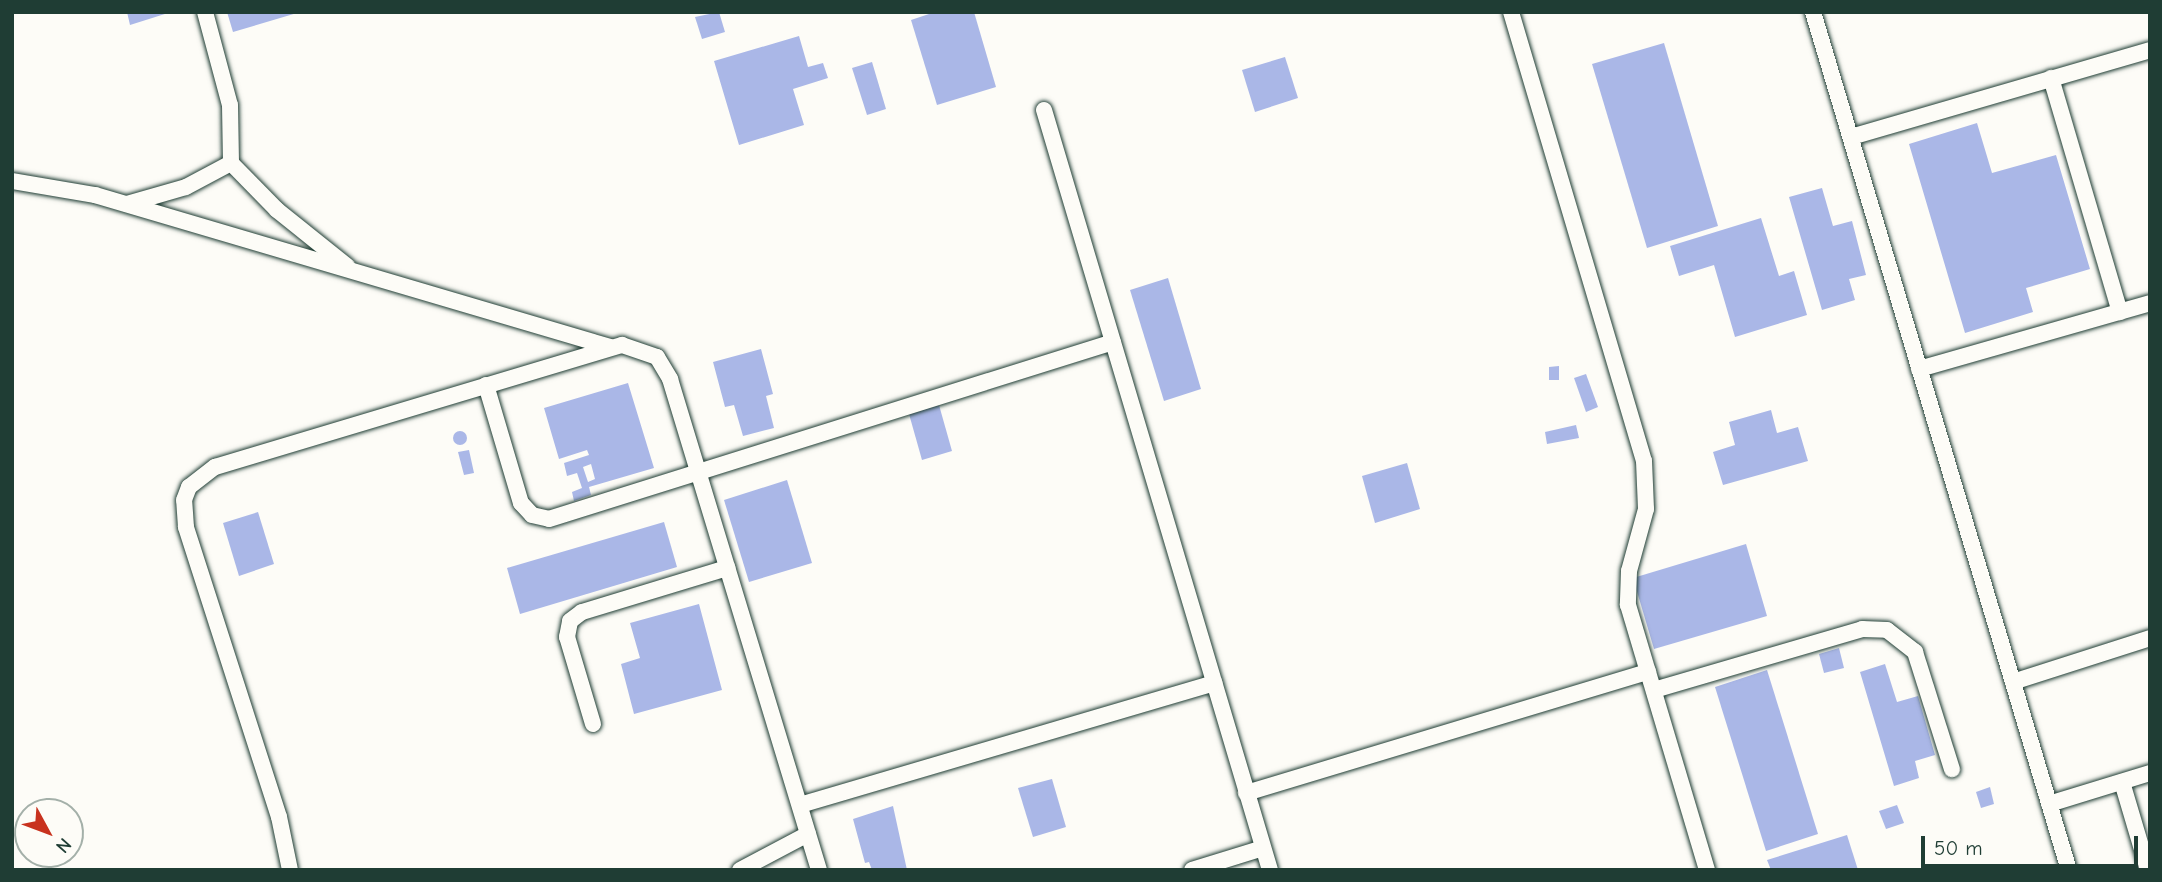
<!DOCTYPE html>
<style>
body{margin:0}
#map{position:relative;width:2162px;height:882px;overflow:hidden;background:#fdfcf7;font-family:"Comic Neue",sans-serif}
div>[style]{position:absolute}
.building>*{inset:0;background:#aab7e7}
.round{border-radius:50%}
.roads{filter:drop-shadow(0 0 2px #1f3d34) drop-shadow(0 0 2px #1f3d34)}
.service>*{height:16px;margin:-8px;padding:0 8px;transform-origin:8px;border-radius:8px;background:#fdfcf7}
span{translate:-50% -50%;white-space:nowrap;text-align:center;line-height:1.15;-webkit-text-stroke:5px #fdfcf7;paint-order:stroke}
.frame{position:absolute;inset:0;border:14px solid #1f3d34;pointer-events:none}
.north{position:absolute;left:14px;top:798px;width:70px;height:70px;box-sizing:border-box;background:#fdfcf7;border:2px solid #a4b0a9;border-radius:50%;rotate:131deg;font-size:19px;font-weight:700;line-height:28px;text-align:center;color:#1f3d34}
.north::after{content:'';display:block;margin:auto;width:24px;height:32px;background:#c8321e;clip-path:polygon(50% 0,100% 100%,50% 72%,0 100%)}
.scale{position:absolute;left:1921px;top:836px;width:217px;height:32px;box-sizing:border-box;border:4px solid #1f3d34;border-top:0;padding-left:9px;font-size:21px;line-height:24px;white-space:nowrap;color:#1f3d34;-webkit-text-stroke:5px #fdfcf7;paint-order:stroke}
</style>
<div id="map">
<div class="building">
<div style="clip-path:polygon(127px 12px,167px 12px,168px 13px,130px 25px)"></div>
<div style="clip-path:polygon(227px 12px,297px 12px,297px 13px,233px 32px)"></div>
<div style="clip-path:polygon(719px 12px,725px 32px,702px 39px,695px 17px)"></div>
<div style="clip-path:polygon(935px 12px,974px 12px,996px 87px,937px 105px,911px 20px)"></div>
<div style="clip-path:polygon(799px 36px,808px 67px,823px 63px,828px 78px,793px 89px,804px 125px,739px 145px,714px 61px)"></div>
<div style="clip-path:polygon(1664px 43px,1718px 226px,1647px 248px,1592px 64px)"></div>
<div style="clip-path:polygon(1285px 57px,1298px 98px,1255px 112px,1242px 70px)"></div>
<div style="clip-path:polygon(872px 62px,886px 109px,867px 115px,852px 68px)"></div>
<div style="clip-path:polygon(1977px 123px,1992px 173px,2056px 155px,2090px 269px,2026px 288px,2033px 312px,1965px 333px,1909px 144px)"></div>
<div style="clip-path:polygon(1822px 188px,1833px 226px,1852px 221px,1866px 275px,1849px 279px,1855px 300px,1822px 310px,1789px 197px)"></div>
<div style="clip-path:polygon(1761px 218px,1779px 276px,1794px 271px,1807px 315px,1735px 337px,1714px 265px,1679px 276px,1670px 246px)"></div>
<div style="clip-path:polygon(1168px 278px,1201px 389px,1164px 401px,1130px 290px)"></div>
<div style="clip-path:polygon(761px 349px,773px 394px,766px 396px,774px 428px,743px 436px,734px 405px,725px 407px,713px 362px)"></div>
<div style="clip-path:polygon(1559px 366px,1559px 380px,1549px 380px,1549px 367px)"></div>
<div style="clip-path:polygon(1586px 374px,1598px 407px,1586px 412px,1574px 378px)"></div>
<div style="clip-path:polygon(evenodd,628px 383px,654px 468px,589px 487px,591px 495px,574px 501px,572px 492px,582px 488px,577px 473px,567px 476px,564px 463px,589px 455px,587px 450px,559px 459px,544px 408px,628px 383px,591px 464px,595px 479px,588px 482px,583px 467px,591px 464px)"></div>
<div style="clip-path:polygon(939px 405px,952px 451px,922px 460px,909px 414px)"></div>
<div style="clip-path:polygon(1771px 410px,1777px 433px,1798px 427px,1808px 461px,1723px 485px,1713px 452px,1735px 445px,1729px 422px)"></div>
<div style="clip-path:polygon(1576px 425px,1579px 438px,1547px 444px,1545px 432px)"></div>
<div class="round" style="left:453px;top:431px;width:14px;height:14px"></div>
<div style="clip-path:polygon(469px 450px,474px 473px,464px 475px,458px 452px)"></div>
<div style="clip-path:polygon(1407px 463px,1420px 509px,1375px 523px,1362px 476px)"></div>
<div style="clip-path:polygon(787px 480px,812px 563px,749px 582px,724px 500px)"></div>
<div style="clip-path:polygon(258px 512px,274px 564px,239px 576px,223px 523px)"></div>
<div style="clip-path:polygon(664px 522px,677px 567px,520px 614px,507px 568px)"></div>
<div style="clip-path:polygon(1746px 544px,1767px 616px,1654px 649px,1633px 578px)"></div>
<div style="clip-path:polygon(699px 604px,722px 690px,634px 714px,621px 664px,640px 658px,630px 623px)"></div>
<div style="clip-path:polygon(1839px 648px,1844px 668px,1824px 673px,1819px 654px)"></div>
<div style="clip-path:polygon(1885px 664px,1897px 702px,1918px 696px,1935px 755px,1915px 761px,1919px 778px,1894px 786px,1860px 672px)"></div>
<div style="clip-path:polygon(1767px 670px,1818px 834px,1766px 851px,1715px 687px)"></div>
<div style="clip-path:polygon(1052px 779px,1066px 827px,1033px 837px,1018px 788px)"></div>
<div style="clip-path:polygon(1990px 787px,1994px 804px,1981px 808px,1976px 792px)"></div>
<div style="clip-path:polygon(1897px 805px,1904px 823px,1886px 829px,1879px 811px)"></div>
<div style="clip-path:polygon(893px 806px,907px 870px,872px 870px,869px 862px,865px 863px,853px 819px)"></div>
<div style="clip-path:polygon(1847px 835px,1858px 870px,1771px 870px,1767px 860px)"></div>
</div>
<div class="roads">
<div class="service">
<div style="left:205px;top:12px;width:96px;rotate:75deg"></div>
<div style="left:230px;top:105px;width:58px;rotate:89deg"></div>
<div style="left:231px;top:163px;width:66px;rotate:45.6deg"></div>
<div style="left:277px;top:210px;width:90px;rotate:38.7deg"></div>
<div style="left:1511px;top:12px;width:468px;rotate:73.5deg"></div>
<div style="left:1644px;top:461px;width:48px;rotate:87.6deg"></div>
<div style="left:1646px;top:509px;width:64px;rotate:105.3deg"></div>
<div style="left:1629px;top:571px;width:34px;rotate:92deg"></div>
<div style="left:1628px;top:605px;width:277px;rotate:73.4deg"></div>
<div style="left:1813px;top:12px;width:895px;rotate:73.39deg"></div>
<div style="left:2051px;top:78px;width:244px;rotate:73.6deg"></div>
<div style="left:1044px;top:110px;width:793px;rotate:73.44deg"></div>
<div style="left:1851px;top:137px;width:311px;rotate:-16.2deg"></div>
<div style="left:12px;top:181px;width:84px;rotate:9.6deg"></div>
<div style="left:95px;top:195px;width:537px;rotate:16.44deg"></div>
<div style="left:127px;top:204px;width:61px;rotate:-16.1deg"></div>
<div style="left:186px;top:187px;width:51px;rotate:-28.1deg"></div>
<div style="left:1919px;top:369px;width:240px;rotate:-15.9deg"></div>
<div style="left:486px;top:385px;width:123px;rotate:73.5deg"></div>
<div style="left:521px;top:503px;width:16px;rotate:47deg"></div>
<div style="left:532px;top:515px;width:17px;rotate:13deg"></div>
<div style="left:549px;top:519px;width:591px;rotate:-17.42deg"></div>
<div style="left:2013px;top:682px;width:144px;rotate:-17.8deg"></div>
<div style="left:1654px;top:690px;width:217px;rotate:-16.3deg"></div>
<div style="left:1862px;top:629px;width:25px;rotate:2deg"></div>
<div style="left:1887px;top:630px;width:36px;rotate:38deg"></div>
<div style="left:1915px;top:652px;width:123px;rotate:72.5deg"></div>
<div style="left:593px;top:724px;width:91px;rotate:-106.6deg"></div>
<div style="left:567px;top:637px;width:16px;rotate:-79deg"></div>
<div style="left:570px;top:621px;width:15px;rotate:-37deg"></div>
<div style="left:582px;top:612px;width:152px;rotate:-16.9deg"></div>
<div style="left:2122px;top:782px;width:92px;rotate:73.5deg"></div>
<div style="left:1246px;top:793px;width:420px;rotate:-16.8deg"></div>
<div style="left:2049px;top:804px;width:106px;rotate:-17.1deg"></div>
<div style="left:800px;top:805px;width:432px;rotate:-16.4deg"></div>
<div style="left:290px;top:870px;width:54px;rotate:-101.7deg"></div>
<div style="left:279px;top:817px;width:305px;rotate:-107.8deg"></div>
<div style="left:186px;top:527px;width:27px;rotate:-94deg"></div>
<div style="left:184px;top:500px;width:14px;rotate:-69deg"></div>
<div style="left:189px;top:487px;width:33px;rotate:-38deg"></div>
<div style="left:215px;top:467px;width:425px;rotate:-16.7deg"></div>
<div style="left:622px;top:345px;width:37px;rotate:19deg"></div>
<div style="left:657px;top:357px;width:26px;rotate:59deg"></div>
<div style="left:670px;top:379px;width:513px;rotate:73.12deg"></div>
<div style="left:740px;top:870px;width:77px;rotate:-27.9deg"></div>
<div style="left:1192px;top:870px;width:74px;rotate:-17.2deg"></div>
</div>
</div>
<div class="frame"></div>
<div class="north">N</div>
<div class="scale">50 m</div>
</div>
